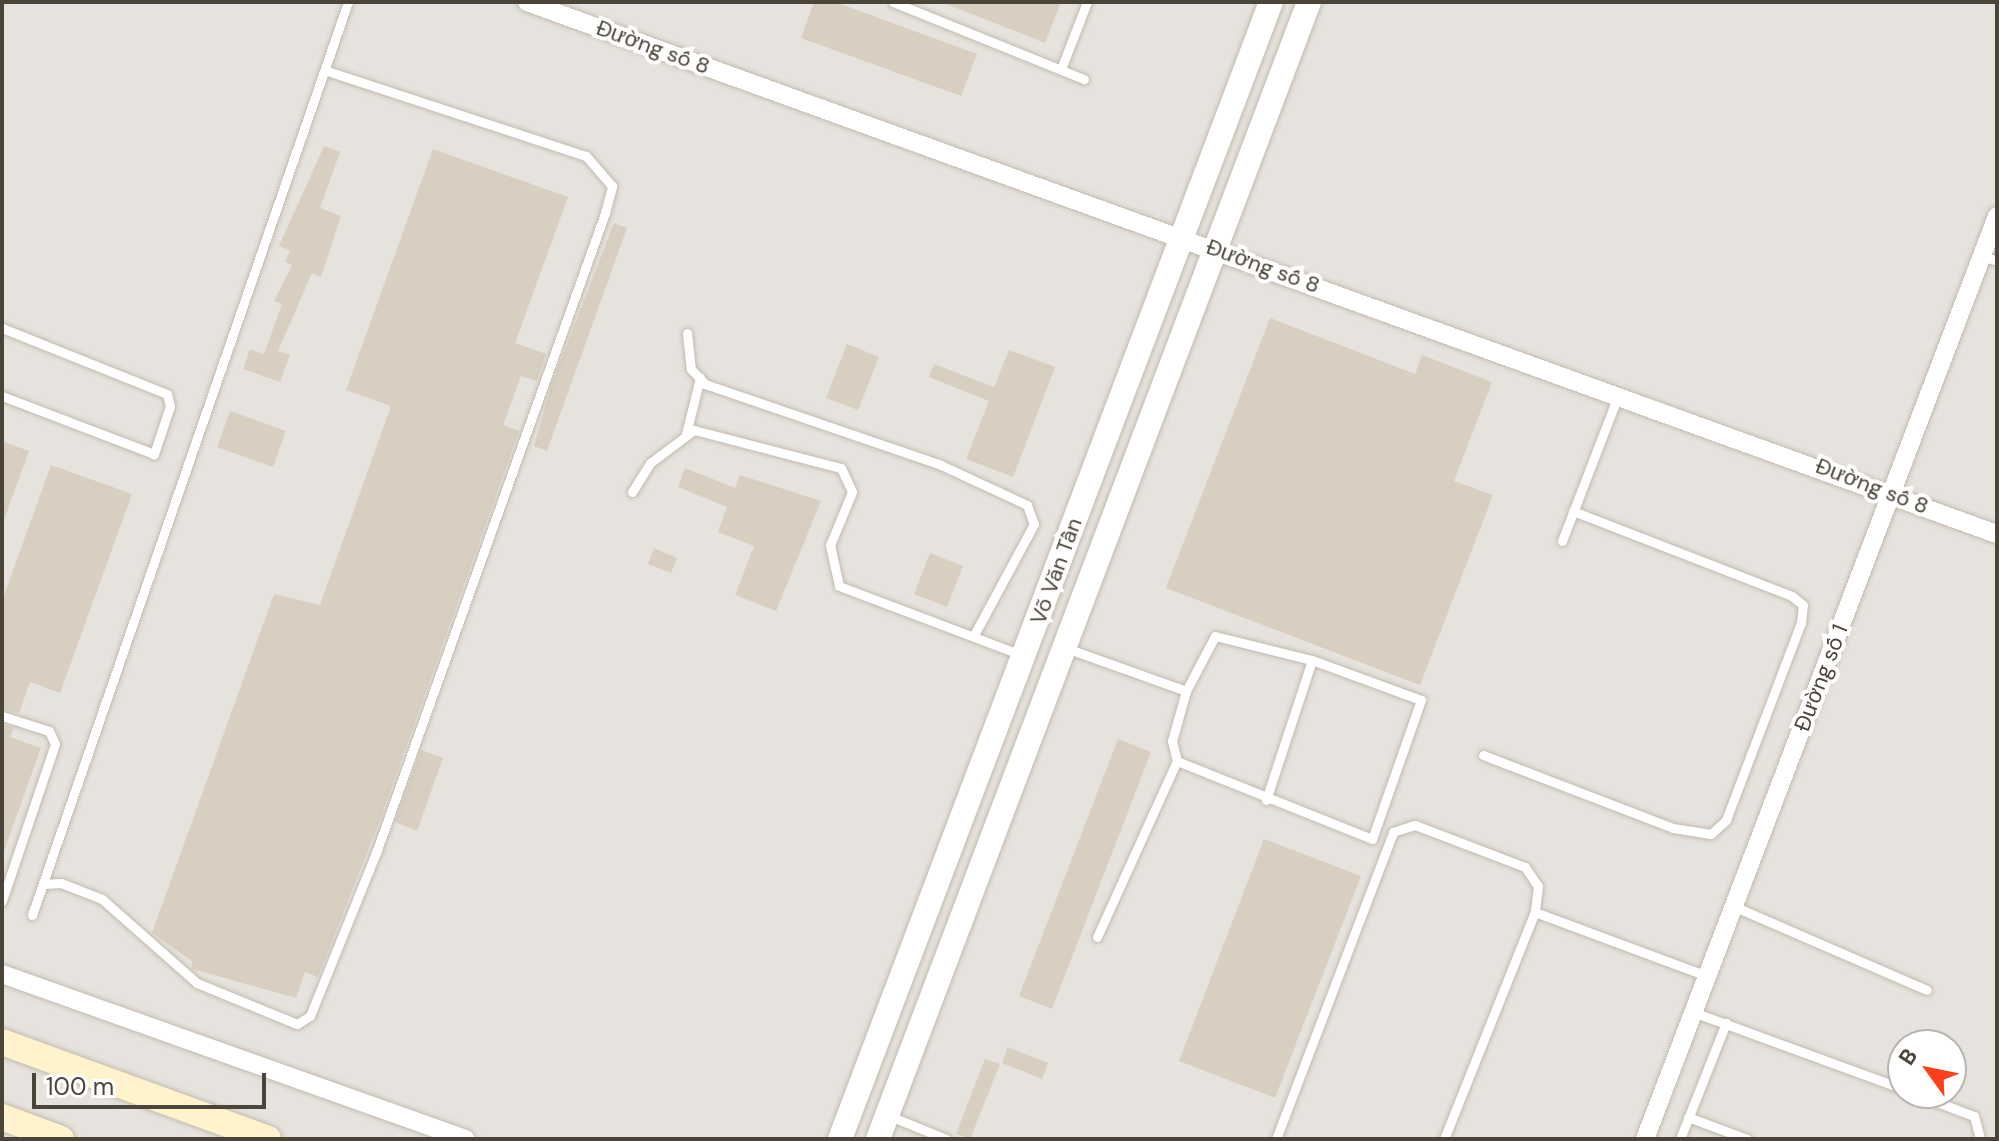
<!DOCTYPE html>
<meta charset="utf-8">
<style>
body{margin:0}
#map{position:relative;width:1999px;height:1141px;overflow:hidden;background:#f6f3ec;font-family:"DM Sans",sans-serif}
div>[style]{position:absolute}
.industrial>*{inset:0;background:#e6e2dd}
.building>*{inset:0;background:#d8cfc1}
.roads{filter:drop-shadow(0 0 2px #c2bbae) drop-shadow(0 0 2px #c2bbae)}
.service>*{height:9px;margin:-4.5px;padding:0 4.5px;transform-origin:4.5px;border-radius:4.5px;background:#fff}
.minor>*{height:18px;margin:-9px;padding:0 9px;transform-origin:9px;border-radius:9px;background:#fff}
.tertiary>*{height:24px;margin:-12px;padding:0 12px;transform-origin:12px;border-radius:12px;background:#fff}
.secondary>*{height:26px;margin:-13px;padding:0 13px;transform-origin:13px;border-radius:13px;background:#fff3cd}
span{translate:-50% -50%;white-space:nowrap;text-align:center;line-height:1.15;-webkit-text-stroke:8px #fff;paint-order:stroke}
.street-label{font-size:22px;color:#4b4439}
.frame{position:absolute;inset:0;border:4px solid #4b4439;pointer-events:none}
.north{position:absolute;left:1887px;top:1029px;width:80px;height:80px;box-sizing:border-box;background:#fff;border:2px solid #b7b4b0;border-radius:50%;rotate:303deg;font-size:22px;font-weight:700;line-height:32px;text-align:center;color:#4b4439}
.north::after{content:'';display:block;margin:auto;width:28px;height:36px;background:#fc3f1d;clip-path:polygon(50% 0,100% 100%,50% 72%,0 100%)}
.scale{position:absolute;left:32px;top:1073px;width:234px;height:36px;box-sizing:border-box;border:4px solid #4b4439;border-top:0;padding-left:10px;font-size:24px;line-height:28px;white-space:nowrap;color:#4b4439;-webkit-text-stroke:6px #fff;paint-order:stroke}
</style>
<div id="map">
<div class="industrial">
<div style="clip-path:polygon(evenodd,2px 2px,1997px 2px,1997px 1139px,2px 1139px,2px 2px,1903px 1045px,1951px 1045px,1951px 1093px,1903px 1093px,1903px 1045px)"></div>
</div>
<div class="building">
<div style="clip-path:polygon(814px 2px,835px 2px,977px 54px,961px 96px,801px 38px)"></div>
<div style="clip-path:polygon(941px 2px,1061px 2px,1045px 43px)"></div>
<div style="clip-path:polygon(324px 146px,340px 152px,320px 208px,341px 216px,321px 277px,312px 273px,278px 351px,290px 355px,280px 382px,243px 369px,250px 349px,264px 354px,282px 304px,274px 301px,292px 265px,285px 262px,290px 250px,279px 246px)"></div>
<div style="clip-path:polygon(433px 149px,568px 197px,515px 343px,546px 354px,537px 381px,521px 376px,503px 425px,519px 431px,381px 817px,318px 977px,305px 972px,296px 998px,192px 969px,192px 961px,152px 933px,274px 594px,320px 605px,391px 406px,346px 390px)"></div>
<div style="clip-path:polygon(614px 223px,627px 228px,547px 451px,534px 446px,551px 386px)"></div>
<div style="clip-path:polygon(1270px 318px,1415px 374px,1422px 355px,1492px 382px,1454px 481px,1493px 495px,1420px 685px,1166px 588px)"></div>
<div style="clip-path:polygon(847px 344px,879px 357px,858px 410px,826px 398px)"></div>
<div style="clip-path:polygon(1009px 350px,1055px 367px,1013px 477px,966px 459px,989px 401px,929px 377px,934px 364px,994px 387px)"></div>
<div style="clip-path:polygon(230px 411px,286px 431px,273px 467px,217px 447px)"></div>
<div style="clip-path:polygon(2px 441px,29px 451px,4px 520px,2px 520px)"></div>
<div style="clip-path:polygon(51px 465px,132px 494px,60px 693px,30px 682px,19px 713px,2px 709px,2px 601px)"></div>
<div style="clip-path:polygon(685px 468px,735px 488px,740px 475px,821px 501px,776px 611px,735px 595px,754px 546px,718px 532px,727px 507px,678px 487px)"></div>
<div style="clip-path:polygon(654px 548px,677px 558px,671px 573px,648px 564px)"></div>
<div style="clip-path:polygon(930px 553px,963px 566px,947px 607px,914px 594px)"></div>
<div style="clip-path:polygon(2px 724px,14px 728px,10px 737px,41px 748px,4px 851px)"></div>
<div style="clip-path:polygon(1118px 739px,1151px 752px,1052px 1009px,1019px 996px)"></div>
<div style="clip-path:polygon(421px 750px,443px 758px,417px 831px,395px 822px)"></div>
<div style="clip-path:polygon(1264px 839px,1361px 876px,1275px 1098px,1179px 1061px)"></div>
<div style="clip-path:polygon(1008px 1047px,1048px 1063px,1042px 1079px,1002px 1063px)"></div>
<div style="clip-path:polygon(985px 1059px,1000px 1064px,970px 1139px,956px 1134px)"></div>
</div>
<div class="roads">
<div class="service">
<div style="left:893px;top:2px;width:206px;rotate:22deg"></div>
<div style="left:1061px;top:69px;width:72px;rotate:-68.8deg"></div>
<div style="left:1982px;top:256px;width:16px;rotate:18deg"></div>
<div style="left:2px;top:328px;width:178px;rotate:21.8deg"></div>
<div style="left:167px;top:394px;width:12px;rotate:76deg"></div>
<div style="left:170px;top:406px;width:51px;rotate:108.4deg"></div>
<div style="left:154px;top:454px;width:163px;rotate:-159.1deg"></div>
<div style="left:687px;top:333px;width:36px;rotate:84deg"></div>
<div style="left:691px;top:369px;width:21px;rotate:47deg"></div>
<div style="left:705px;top:384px;width:250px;rotate:18.9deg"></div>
<div style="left:941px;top:465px;width:95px;rotate:24.9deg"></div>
<div style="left:1027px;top:505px;width:20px;rotate:70deg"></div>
<div style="left:1034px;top:524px;width:126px;rotate:118.4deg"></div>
<div style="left:686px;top:434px;width:58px;rotate:-76deg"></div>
<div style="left:632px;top:492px;width:34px;rotate:-58deg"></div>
<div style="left:650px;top:463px;width:55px;rotate:-36.9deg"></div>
<div style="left:694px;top:430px;width:152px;rotate:14.5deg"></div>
<div style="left:841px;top:468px;width:26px;rotate:65deg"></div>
<div style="left:852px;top:492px;width:57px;rotate:112.5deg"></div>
<div style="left:830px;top:545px;width:42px;rotate:77.6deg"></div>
<div style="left:839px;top:586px;width:196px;rotate:20.7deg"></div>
<div style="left:1562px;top:541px;width:155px;rotate:-68.9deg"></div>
<div style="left:1066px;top:648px;width:127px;rotate:19.7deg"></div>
<div style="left:2px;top:716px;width:49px;rotate:17.7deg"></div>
<div style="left:49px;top:731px;width:14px;rotate:65deg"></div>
<div style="left:55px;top:744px;width:166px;rotate:108.7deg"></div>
<div style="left:1483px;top:755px;width:204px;rotate:21deg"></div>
<div style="left:1673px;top:828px;width:38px;rotate:9deg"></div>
<div style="left:1711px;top:834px;width:21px;rotate:-43deg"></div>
<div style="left:1726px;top:820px;width:211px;rotate:-69.2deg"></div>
<div style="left:1801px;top:623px;width:18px;rotate:-84deg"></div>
<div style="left:1803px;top:605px;width:14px;rotate:-141deg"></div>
<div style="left:1792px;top:596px;width:235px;rotate:-158.8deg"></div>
<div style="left:1266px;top:800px;width:147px;rotate:-71.8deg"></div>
<div style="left:43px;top:884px;width:18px;rotate:-3deg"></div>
<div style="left:61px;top:883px;width:44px;rotate:21.3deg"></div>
<div style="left:102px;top:899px;width:127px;rotate:41.5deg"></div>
<div style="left:197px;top:983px;width:108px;rotate:22.3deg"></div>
<div style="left:297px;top:1024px;width:15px;rotate:-32deg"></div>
<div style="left:310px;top:1016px;width:176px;rotate:-68deg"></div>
<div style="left:376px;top:853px;width:680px;rotate:-70.31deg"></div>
<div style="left:605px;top:213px;width:28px;rotate:-75deg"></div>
<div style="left:612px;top:186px;width:40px;rotate:-131deg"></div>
<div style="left:586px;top:156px;width:275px;rotate:-161.8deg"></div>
<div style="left:1733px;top:906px;width:211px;rotate:23.4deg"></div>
<div style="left:32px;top:915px;width:966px;rotate:-70.91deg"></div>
<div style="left:1097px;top:937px;width:193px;rotate:-65.6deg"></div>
<div style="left:1177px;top:761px;width:21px;rotate:-104deg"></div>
<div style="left:1172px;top:741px;width:52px;rotate:-74.4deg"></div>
<div style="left:1186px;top:691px;width:62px;rotate:-62.2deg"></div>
<div style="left:1215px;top:636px;width:100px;rotate:13.9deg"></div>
<div style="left:1312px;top:660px;width:116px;rotate:20.2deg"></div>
<div style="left:1421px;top:700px;width:147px;rotate:109.4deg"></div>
<div style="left:1372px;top:839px;width:210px;rotate:-158.2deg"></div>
<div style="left:1693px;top:1012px;width:224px;rotate:20.1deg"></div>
<div style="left:1913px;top:1093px;width:65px;rotate:20.7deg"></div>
<div style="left:1974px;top:1116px;width:24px;rotate:75deg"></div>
<div style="left:890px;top:1116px;width:61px;rotate:22.3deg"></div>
<div style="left:1688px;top:1117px;width:63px;rotate:20.4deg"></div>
<div style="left:1276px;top:1139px;width:329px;rotate:-69.1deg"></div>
<div style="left:1393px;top:832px;width:23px;rotate:-18deg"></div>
<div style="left:1415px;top:825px;width:118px;rotate:20.9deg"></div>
<div style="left:1525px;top:867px;width:23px;rotate:56deg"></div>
<div style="left:1538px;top:886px;width:26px;rotate:97deg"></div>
<div style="left:1444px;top:1139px;width:245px;rotate:-68.2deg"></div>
<div style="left:1535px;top:912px;width:184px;rotate:20.4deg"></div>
<div style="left:1680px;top:1139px;width:125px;rotate:-68.4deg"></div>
</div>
<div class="minor">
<div style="left:527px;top:2px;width:1563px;rotate:19.9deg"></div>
<div style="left:2px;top:974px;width:492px;rotate:19.6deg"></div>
<div style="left:1645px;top:1139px;width:988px;rotate:-69.12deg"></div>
</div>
<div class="tertiary">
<div style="left:840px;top:1139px;width:1216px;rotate:-69.24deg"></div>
<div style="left:878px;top:1139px;width:1216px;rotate:-69.24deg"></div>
</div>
<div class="secondary">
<div style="left:2px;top:1042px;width:283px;rotate:20deg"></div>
<div style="left:2px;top:1117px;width:63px;rotate:20.4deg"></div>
</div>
</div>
<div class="street-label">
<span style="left:653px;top:47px;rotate:20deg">Đường số 8</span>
<span style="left:1263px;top:266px;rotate:20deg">Đường số 8</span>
<span style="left:1872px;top:486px;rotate:21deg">Đường số 8</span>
<span style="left:1056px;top:571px;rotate:-70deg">Võ Văn Tần</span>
<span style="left:1821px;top:678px;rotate:-69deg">Đường số 1</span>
</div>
<div class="frame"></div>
<div class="north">B</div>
<div class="scale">100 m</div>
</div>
